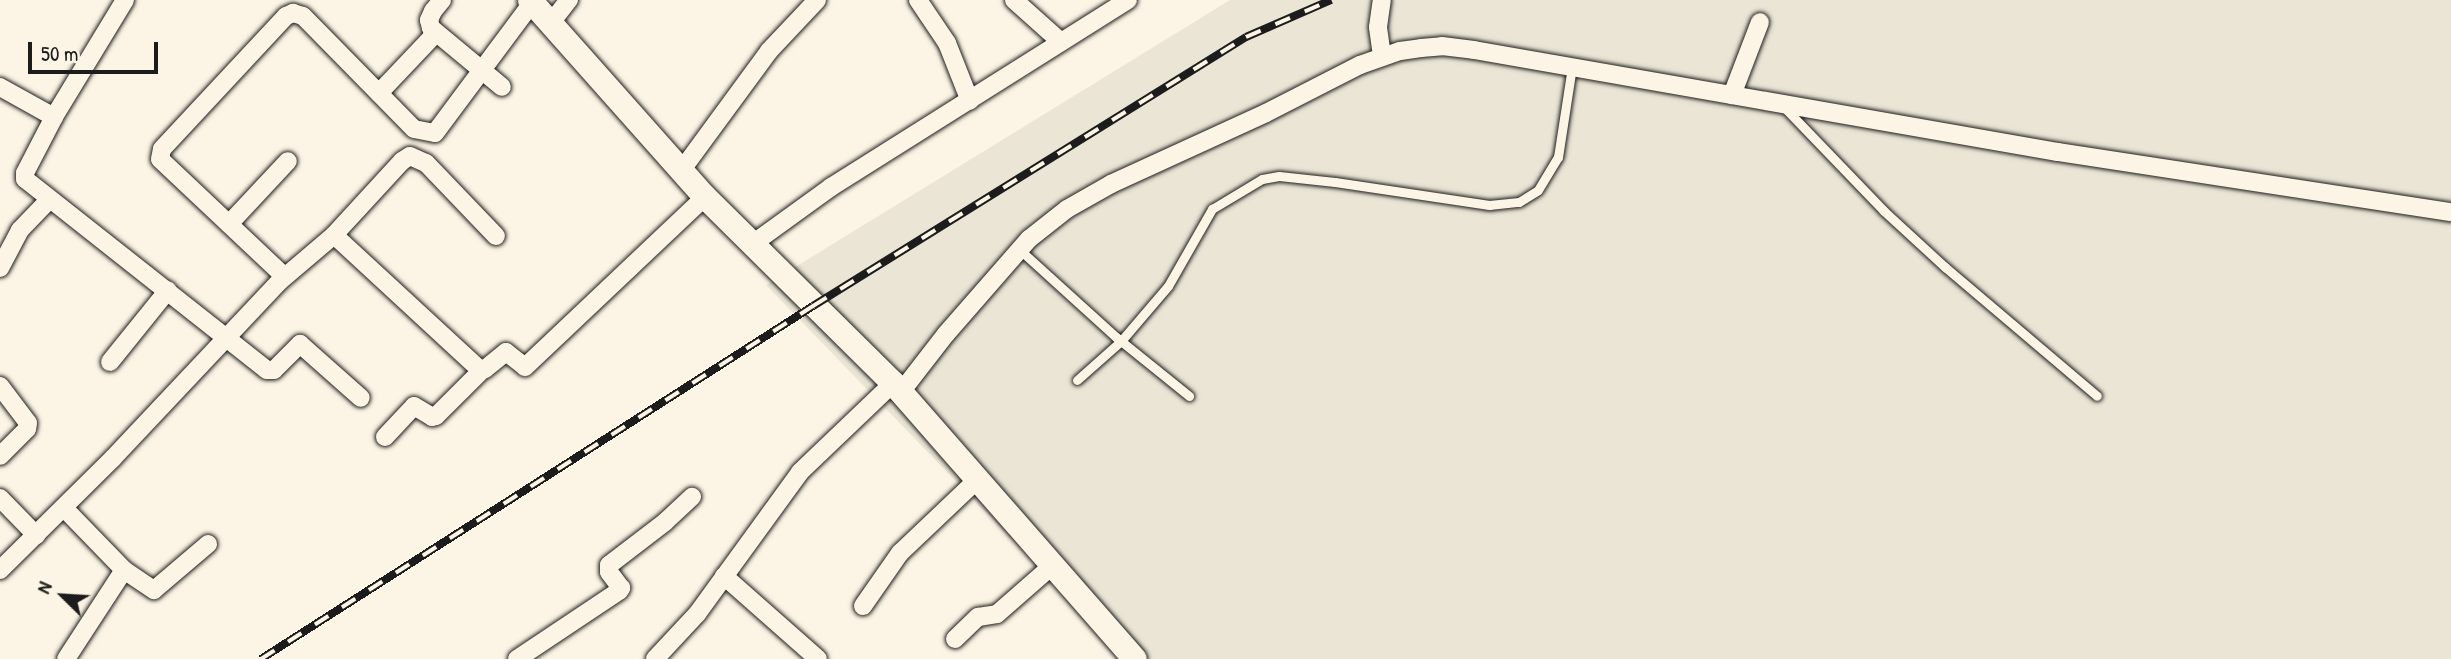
<!DOCTYPE html>
<style>
body{margin:0}
#map{position:relative;width:2451px;height:659px;overflow:hidden;background:#fcf5e5;font-family:"Patrick Hand",sans-serif}
div>[style]{position:absolute}
.built>*{inset:0;background:#ebe5d6}
.roads{filter:drop-shadow(0 0 2px #1c1c1c) drop-shadow(0 0 2px #1c1c1c)}
.lane>*{height:9px;margin:-4.5px;padding:0 4.5px;transform-origin:4.5px;border-radius:4.5px;background:#fcf5e5}
.street>*{height:18px;margin:-9px;padding:0 9px;transform-origin:9px;border-radius:9px;background:#fcf5e5}
.secondary>*{height:24px;margin:-12px;padding:0 12px;transform-origin:12px;border-radius:12px;background:#fcf5e5}
.rail>*{height:8px;margin-top:-4px;transform-origin:0;background:repeating-linear-gradient(90deg,#fcf5e5 0 16px,#1c1c1c 0 32px);box-sizing:border-box;border-block:2px solid #1c1c1c}
span{translate:-50% -50%;white-space:nowrap;text-align:center;line-height:1.15;-webkit-text-stroke:5px #fcf5e5;paint-order:stroke}
.north{position:absolute;left:28px;top:561px;width:70px;height:70px;-webkit-text-stroke:5px #fcf5e5;paint-order:stroke;rotate:294deg;font-size:19px;font-weight:700;line-height:28px;text-align:center;color:#1c1c1c}
.north::after{content:'';display:block;margin:auto;width:24px;height:32px;background:#1c1c1c;clip-path:polygon(50% 0,100% 100%,50% 72%,0 100%)}
.scale{position:absolute;left:28px;top:42px;width:130px;height:32px;box-sizing:border-box;border:4px solid #1c1c1c;border-top:0;padding-left:9px;font-size:21px;line-height:24px;white-space:nowrap;color:#1c1c1c;-webkit-text-stroke:5px #fcf5e5;paint-order:stroke}
</style>
<div id="map">
<div class="built">
<div style="clip-path:polygon(1230px 0,2451px 0,2451px 659px,1128px 659px,766px 285px)"></div>
</div>
<div class="roads">
<div class="lane">
<div style="left:1785px;top:108px;width:143px;rotate:46.1deg"></div>
<div style="left:1884px;top:211px;width:83px;rotate:42.6deg"></div>
<div style="left:1945px;top:267px;width:199px;rotate:40.3deg"></div>
<div style="left:1020px;top:250px;width:130px;rotate:42.2deg"></div>
<div style="left:1116px;top:337px;width:94px;rotate:38.9deg"></div>
<div style="left:1077px;top:380px;width:59px;rotate:-41.6deg"></div>
<div style="left:1121px;top:341px;width:72px;rotate:-49.5deg"></div>
<div style="left:1168px;top:286px;width:89px;rotate:-60.3deg"></div>
<div style="left:1212px;top:209px;width:58px;rotate:-31deg"></div>
<div style="left:1262px;top:179px;width:17px;rotate:-10deg"></div>
<div style="left:1279px;top:176px;width:56px;rotate:6.1deg"></div>
<div style="left:1335px;top:182px;width:156px;rotate:8.5deg"></div>
<div style="left:1489px;top:205px;width:30px;rotate:-6deg"></div>
<div style="left:1519px;top:202px;width:22px;rotate:-32deg"></div>
<div style="left:1538px;top:190px;width:39px;rotate:-59deg"></div>
<div style="left:1558px;top:157px;width:91px;rotate:-81.2deg"></div>
</div>
<div class="street">
<div style="left:125px;top:0;width:137px;rotate:121.3deg"></div>
<div style="left:54px;top:117px;width:63px;rotate:117.4deg"></div>
<div style="left:25px;top:173px;width:6px;rotate:90deg"></div>
<div style="left:25px;top:179px;width:308px;rotate:38.3deg"></div>
<div style="left:267px;top:370px;width:7px"></div>
<div style="left:274px;top:370px;width:37px;rotate:-45deg"></div>
<div style="left:300px;top:344px;width:81px;rotate:41.5deg"></div>
<div style="left:442px;top:0;width:14px;rotate:129deg"></div>
<div style="left:433px;top:11px;width:10px;rotate:114deg"></div>
<div style="left:429px;top:20px;width:8px;rotate:76deg"></div>
<div style="left:431px;top:28px;width:92px;rotate:39.7deg"></div>
<div style="left:918px;top:0;width:52px;rotate:56deg"></div>
<div style="left:947px;top:43px;width:62px;rotate:68.4deg"></div>
<div style="left:1014px;top:0;width:63px;rotate:41.8deg"></div>
<div style="left:550px;top:24px;width:31px;rotate:-52deg"></div>
<div style="left:1382px;top:56px;width:29px;rotate:-98deg"></div>
<div style="left:1378px;top:27px;width:27px;rotate:-82deg"></div>
<div style="left:0;top:87px;width:62px;rotate:29.1deg"></div>
<div style="left:379px;top:93px;width:83px;rotate:-46.5deg"></div>
<div style="left:1732px;top:95px;width:78px;rotate:-69deg"></div>
<div style="left:681px;top:171px;width:149px;rotate:-53.7deg"></div>
<div style="left:769px;top:51px;width:70px;rotate:-46.7deg"></div>
<div style="left:229px;top:224px;width:86px;rotate:-46.9deg"></div>
<div style="left:334px;top:235px;width:197px;rotate:42.7deg"></div>
<div style="left:479px;top:369px;width:6px"></div>
<div style="left:485px;top:369px;width:27px;rotate:-39deg"></div>
<div style="left:506px;top:352px;width:24px;rotate:38deg"></div>
<div style="left:525px;top:367px;width:248px;rotate:-43.4deg"></div>
<div style="left:751px;top:245px;width:99px;rotate:-35.9deg"></div>
<div style="left:831px;top:187px;width:351px;rotate:-32.2deg"></div>
<div style="left:0;top:268px;width:43px;rotate:-62.2deg"></div>
<div style="left:20px;top:230px;width:42px;rotate:-46deg"></div>
<div style="left:284px;top:276px;width:170px;rotate:-136.7deg"></div>
<div style="left:160px;top:159px;width:10px;rotate:-79deg"></div>
<div style="left:162px;top:149px;width:182px;rotate:-47deg"></div>
<div style="left:286px;top:16px;width:8px;rotate:-23deg"></div>
<div style="left:293px;top:13px;width:10px;rotate:17deg"></div>
<div style="left:303px;top:16px;width:158px;rotate:45.5deg"></div>
<div style="left:414px;top:129px;width:21px;rotate:11deg"></div>
<div style="left:435px;top:133px;width:162px;rotate:-53.3deg"></div>
<div style="left:110px;top:362px;width:92px;rotate:-51.1deg"></div>
<div style="left:0;top:386px;width:46px;rotate:52.9deg"></div>
<div style="left:28px;top:423px;width:6px;rotate:99deg"></div>
<div style="left:27px;top:429px;width:38px;rotate:135deg"></div>
<div style="left:901px;top:392px;width:73px;rotate:-52.2deg"></div>
<div style="left:946px;top:334px;width:126px;rotate:-48.9deg"></div>
<div style="left:1029px;top:239px;width:48px;rotate:-38.3deg"></div>
<div style="left:1067px;top:209px;width:51px;rotate:-29.6deg"></div>
<div style="left:1111px;top:184px;width:170px;rotate:-24.6deg"></div>
<div style="left:1266px;top:113px;width:106px;rotate:-27.1deg"></div>
<div style="left:1360px;top:65px;width:42px;rotate:-19.3deg"></div>
<div style="left:1400px;top:51px;width:21px;rotate:-8deg"></div>
<div style="left:1421px;top:48px;width:21px;rotate:-5deg"></div>
<div style="left:1442px;top:46px;width:32px;rotate:7deg"></div>
<div style="left:1474px;top:50px;width:593px;rotate:9.91deg"></div>
<div style="left:2058px;top:152px;width:398px;rotate:8.7deg"></div>
<div style="left:385px;top:437px;width:42px;rotate:-46.9deg"></div>
<div style="left:414px;top:406px;width:21px;rotate:31deg"></div>
<div style="left:432px;top:417px;width:4px;rotate:-14deg"></div>
<div style="left:436px;top:416px;width:65px;rotate:-45deg"></div>
<div style="left:0;top:498px;width:52px;rotate:45.8deg"></div>
<div style="left:64px;top:508px;width:86px;rotate:45.9deg"></div>
<div style="left:124px;top:570px;width:106px;rotate:123.1deg"></div>
<div style="left:0;top:570px;width:159px;rotate:-44.7deg"></div>
<div style="left:113px;top:458px;width:243px;rotate:-46.7deg"></div>
<div style="left:280px;top:281px;width:71px;rotate:-40.4deg"></div>
<div style="left:334px;top:235px;width:100px;rotate:-47.4deg"></div>
<div style="left:402px;top:161px;width:9px;rotate:-32deg"></div>
<div style="left:410px;top:156px;width:17px;rotate:24deg"></div>
<div style="left:426px;top:163px;width:101px;rotate:46.2deg"></div>
<div style="left:124px;top:570px;width:36px;rotate:34deg"></div>
<div style="left:154px;top:590px;width:71px;rotate:-40.4deg"></div>
<div style="left:724px;top:576px;width:125px;rotate:41.4deg"></div>
<div style="left:863px;top:606px;width:65px;rotate:-55.1deg"></div>
<div style="left:900px;top:553px;width:106px;rotate:-43.5deg"></div>
<div style="left:955px;top:639px;width:32px;rotate:-44deg"></div>
<div style="left:978px;top:617px;width:19px;rotate:-9deg"></div>
<div style="left:997px;top:614px;width:74px;rotate:-41.2deg"></div>
<div style="left:517px;top:659px;width:123px;rotate:-33.7deg"></div>
<div style="left:619px;top:591px;width:4px;rotate:-56deg"></div>
<div style="left:621px;top:588px;width:20px;rotate:-127deg"></div>
<div style="left:609px;top:572px;width:7px;rotate:-90deg"></div>
<div style="left:609px;top:565px;width:71px;rotate:-37.5deg"></div>
<div style="left:665px;top:522px;width:37px;rotate:-43deg"></div>
<div style="left:655px;top:659px;width:62px;rotate:-47deg"></div>
<div style="left:697px;top:614px;width:175px;rotate:-54deg"></div>
<div style="left:800px;top:472px;width:129px;rotate:-43.7deg"></div>
</div>
<div class="secondary">
<div style="left:530px;top:0;width:264px;rotate:48.4deg"></div>
<div style="left:705px;top:197px;width:264px;rotate:44.7deg"></div>
<div style="left:893px;top:383px;width:367px;rotate:48.8deg"></div>
</div>
</div>
<div class="rail">
<div style="left:261px;top:659px;width:655px;rotate:-32.6deg"></div>
<div style="left:813px;top:306px;width:510px;rotate:-31.85deg"></div>
<div style="left:1246px;top:37px;width:93px;rotate:-23.5deg"></div>
</div>
<div class="north">N</div>
<div class="scale">50 m</div>
</div>
